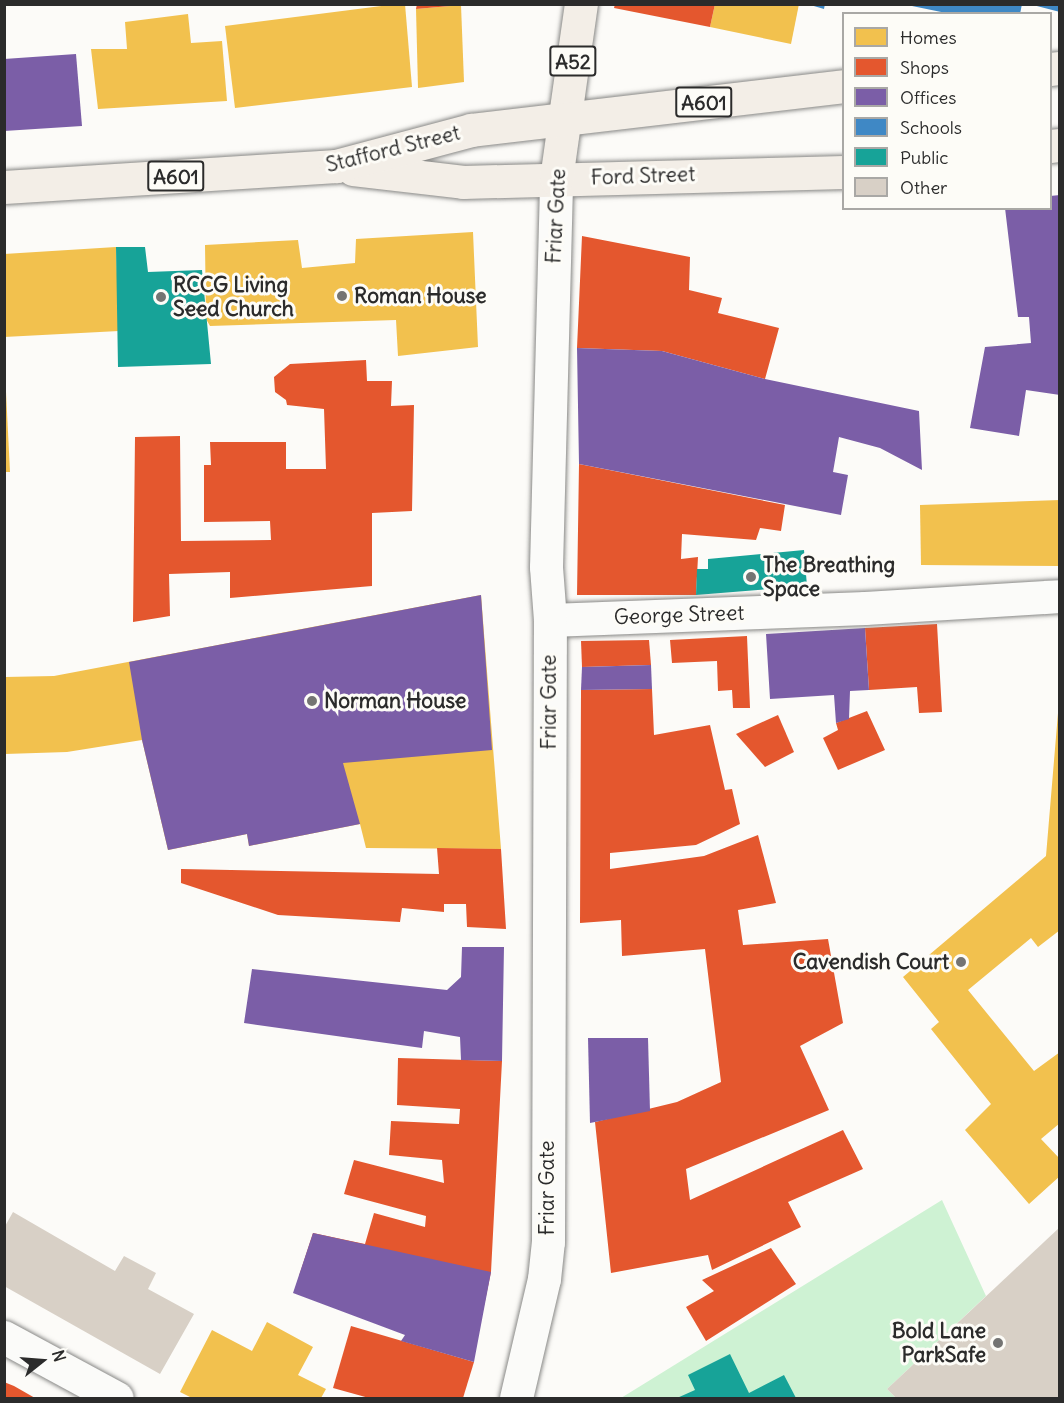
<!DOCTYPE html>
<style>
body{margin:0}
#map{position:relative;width:1064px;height:1403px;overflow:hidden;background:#fcfbf8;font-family:Delius,sans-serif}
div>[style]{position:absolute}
.green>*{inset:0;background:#cef2d3}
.homes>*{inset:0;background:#f2c14e}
.shops>*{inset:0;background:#e4572e}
.offices>*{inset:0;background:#7b5ea7}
.schools>*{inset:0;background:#3f88c5}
.public>*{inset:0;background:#17a398}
.building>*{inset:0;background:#d8d0c6}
.roads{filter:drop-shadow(0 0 2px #898987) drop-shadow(0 0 2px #898987)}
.minor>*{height:33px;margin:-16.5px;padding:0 16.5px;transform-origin:16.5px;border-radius:16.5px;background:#fbfbf9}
.tertiary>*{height:33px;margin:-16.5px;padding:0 16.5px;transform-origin:16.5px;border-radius:16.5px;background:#fbfbf9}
.primary>*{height:33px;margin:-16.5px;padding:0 16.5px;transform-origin:16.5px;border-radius:16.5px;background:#f3eee7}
.dots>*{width:16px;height:16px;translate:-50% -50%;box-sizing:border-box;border:3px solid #fdfcf7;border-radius:50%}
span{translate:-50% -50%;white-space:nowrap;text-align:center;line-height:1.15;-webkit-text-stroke:6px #fdfcf7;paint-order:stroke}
.shield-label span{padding:2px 4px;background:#fdfcf7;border:2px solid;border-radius:4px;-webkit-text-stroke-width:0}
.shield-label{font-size:20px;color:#2b2b2b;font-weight:700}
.street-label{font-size:21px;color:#2b2b2b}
.poi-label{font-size:21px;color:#2b2b2b;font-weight:700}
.left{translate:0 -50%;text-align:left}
.right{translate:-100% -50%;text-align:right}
.frame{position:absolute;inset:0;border:6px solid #2b2b2b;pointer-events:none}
.legend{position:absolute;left:842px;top:12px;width:210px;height:198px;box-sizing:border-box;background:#fdfcf7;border:2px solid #a9a8a5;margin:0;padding:8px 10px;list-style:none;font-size:18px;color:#2b2b2b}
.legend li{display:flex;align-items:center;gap:12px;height:30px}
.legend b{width:30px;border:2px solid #a9a8a5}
.north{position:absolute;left:12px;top:1331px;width:60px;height:60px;-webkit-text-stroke:4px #fdfcf7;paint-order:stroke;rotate:73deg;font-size:16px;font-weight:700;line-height:24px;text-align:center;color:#2b2b2b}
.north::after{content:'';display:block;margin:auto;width:21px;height:27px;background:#2b2b2b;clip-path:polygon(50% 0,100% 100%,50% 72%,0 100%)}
</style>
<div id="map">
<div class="green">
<div style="clip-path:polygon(942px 1200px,986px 1296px,887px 1389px,896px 1398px,621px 1398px)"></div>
</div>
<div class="homes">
<div style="clip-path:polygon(397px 4px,405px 4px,412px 87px,235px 108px,225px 26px)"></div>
<div style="clip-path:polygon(715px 4px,799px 4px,791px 44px,710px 27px)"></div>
<div style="clip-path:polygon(461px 5px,464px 82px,418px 88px,416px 9px)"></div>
<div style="clip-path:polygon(188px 14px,191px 43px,222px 41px,227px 101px,98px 109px,91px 49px,127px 49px,125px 22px)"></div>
<div style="clip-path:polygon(473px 232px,478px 347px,398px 356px,396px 320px,210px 326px,206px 319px,205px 245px,298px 240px,302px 268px,355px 263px,356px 239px)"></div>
<div style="clip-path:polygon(116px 247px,119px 331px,4px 337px,4px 254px)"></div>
<div style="clip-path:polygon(4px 352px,10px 472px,4px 472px)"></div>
<div style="clip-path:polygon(1060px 500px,1060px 566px,921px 565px,920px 505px)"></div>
<div style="clip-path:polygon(481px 595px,501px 849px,366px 848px,360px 824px,249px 846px,247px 834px,168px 850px,142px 740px,67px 752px,5px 754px,5px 677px,54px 676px)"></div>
<div style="clip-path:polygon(1058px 713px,1060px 930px,1038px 947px,1031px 938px,968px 990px,1034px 1071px,1060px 1052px,1060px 1123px,1041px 1139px,1060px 1159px,1060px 1176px,1029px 1204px,965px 1130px,991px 1104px,931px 1029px,939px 1022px,903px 977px,1046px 856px)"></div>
<div style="clip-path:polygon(267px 1322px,313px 1347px,298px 1375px,326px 1389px,321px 1398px,192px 1398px,180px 1392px,212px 1330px,252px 1351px)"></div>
</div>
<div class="shops">
<div style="clip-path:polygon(417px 4px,450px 4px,450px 6px,416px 9px)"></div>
<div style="clip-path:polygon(615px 4px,715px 4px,710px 27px,614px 8px)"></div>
<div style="clip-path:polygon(582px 236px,690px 257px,689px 290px,722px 298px,718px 313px,779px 328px,765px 379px,662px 351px,577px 348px)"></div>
<div style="clip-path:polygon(366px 360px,367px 381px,392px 381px,391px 406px,414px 405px,412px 511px,372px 513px,372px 586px,230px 598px,230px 572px,169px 574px,170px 616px,133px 622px,135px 437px,180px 436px,181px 541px,271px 540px,270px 521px,204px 522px,204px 465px,211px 465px,210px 442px,286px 442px,286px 469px,326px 469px,324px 409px,287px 405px,286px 400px,275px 392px,274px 377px,290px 364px)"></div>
<div style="clip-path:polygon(579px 464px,785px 505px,781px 531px,760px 528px,756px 540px,682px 534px,681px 559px,698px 557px,696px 595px,577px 595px)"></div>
<div style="clip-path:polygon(937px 624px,942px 712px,919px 713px,917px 687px,869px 690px,865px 628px)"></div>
<div style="clip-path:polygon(747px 636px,750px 708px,733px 708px,732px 690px,718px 691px,717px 661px,672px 663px,670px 640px)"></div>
<div style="clip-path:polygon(649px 640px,651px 665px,582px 667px,581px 641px)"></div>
<div style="clip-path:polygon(652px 689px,654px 735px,710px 725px,725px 790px,732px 789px,740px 824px,696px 845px,610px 853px,610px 869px,704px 856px,758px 835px,776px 903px,738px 910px,743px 945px,828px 939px,843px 1023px,800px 1046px,829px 1110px,686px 1169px,690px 1200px,843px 1130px,863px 1169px,788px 1202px,801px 1227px,712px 1270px,708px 1255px,611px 1273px,595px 1122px,677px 1102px,721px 1082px,705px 949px,622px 956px,621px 920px,580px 923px,581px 690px)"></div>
<div style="clip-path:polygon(867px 711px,885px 750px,838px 770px,823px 738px,838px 730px,836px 723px)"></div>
<div style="clip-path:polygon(778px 715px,794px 752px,765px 767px,736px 734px)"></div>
<div style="clip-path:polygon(437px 848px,501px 849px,506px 929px,467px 927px,466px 904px,444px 904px,444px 912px,402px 908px,400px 922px,278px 915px,181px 883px,181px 869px,439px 874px)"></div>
<div style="clip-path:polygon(398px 1058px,502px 1061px,491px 1272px,479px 1330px,299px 1276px,313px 1233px,365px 1244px,374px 1213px,425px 1227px,426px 1216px,344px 1194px,354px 1160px,444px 1183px,442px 1160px,389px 1155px,391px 1121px,459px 1124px,460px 1109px,397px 1105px)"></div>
<div style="clip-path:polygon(771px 1248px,796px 1284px,706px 1341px,686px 1307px,714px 1291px,702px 1280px)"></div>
<div style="clip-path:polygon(351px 1326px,474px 1362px,463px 1398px,369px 1398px,333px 1388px)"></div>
<div style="clip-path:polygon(4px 1382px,14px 1386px,35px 1398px,4px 1398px)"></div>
</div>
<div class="offices">
<div style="clip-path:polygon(76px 54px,82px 126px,4px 131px,4px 59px)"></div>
<div style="clip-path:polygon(1060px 195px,1060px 395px,1026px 390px,1019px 436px,970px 428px,985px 347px,1031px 343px,1029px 317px,1018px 317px,1005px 208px,1050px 208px,1050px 196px)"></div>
<div style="clip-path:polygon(577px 348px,662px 351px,765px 379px,919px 411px,922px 470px,880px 448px,839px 437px,833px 472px,848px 475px,841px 515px,579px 464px)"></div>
<div style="clip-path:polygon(481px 595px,492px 750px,343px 763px,360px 824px,249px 846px,247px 834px,168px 850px,142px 740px,129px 662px)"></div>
<div style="clip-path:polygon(865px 628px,869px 690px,850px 691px,849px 719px,836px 723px,834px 695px,770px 699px,766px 634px)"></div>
<div style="clip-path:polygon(651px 665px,652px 689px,581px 690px,582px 667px)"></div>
<div style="clip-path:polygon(462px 947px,504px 947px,502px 1061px,461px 1060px,460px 1037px,424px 1031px,422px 1048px,244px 1023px,252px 969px,447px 990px,461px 977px)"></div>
<div style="clip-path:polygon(588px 1038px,648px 1038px,650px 1111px,590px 1123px)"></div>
<div style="clip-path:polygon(313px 1233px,491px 1272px,474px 1362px,401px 1341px,405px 1335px,293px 1293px)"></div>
</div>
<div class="schools">
<div style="clip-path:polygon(807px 4px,825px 4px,824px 9px)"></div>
<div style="clip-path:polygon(1022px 4px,1020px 14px,951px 14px,912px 6px)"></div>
<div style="clip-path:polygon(1033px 4px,1060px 4px,1060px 12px,1033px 5px)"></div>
</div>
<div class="public">
<div style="clip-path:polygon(116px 247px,145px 247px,148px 272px,202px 270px,211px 364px,118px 367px)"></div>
<div style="clip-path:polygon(804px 550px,807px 586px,696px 595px,697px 569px,708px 569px,708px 559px)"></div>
<div style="clip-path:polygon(730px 1354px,749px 1393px,784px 1375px,796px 1398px,677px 1398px,695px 1390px,688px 1375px)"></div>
</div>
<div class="building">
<div style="clip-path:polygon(13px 1212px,115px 1271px,124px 1256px,156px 1273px,148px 1289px,194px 1314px,160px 1374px,4px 1286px,4px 1228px)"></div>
<div style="clip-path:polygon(1060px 1227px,1060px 1398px,896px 1398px,887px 1389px)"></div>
</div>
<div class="roads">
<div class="minor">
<div style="left:550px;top:620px;width:315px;rotate:-2.2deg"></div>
<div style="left:865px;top:608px;width:195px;rotate:-3.5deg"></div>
</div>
<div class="tertiary">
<div style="left:4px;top:1337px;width:128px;rotate:28.4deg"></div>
<div style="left:516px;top:1398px;width:122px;rotate:-76.8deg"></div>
<div style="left:544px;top:1279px;width:37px;rotate:-84deg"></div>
<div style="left:548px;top:1242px;width:622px;rotate:-89.82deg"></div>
<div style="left:550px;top:620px;width:53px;rotate:-94.3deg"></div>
<div style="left:546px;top:567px;width:388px;rotate:-88.5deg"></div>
</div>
<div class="primary">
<div style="left:1050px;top:69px;width:10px;rotate:-6deg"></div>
<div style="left:1050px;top:146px;width:10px;rotate:-6deg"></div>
<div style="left:353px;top:169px;width:111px;rotate:6.7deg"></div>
<div style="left:463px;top:182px;width:381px;rotate:-1.5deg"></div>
<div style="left:556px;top:179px;width:177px;rotate:-81.9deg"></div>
<div style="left:4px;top:187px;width:333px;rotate:-3.6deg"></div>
<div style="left:336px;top:166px;width:140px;rotate:-14.9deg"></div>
<div style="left:471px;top:130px;width:376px;rotate:-6.7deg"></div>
</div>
</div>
<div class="dots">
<div style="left:342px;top:296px;background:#747473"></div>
<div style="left:161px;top:297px;background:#747473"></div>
<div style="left:751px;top:577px;background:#747473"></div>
<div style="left:312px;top:701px;background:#747473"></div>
<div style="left:961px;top:962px;background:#747473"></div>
<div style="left:998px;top:1343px;background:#747473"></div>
</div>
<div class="shield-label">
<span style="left:573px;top:61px">A52</span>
<span style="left:704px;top:102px">A601</span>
<span style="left:176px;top:176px">A601</span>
</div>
<div class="street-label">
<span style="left:393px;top:149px;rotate:-14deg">Stafford Street</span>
<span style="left:643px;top:176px;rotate:-2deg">Ford Street</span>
<span style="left:556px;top:216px;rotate:-87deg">Friar Gate</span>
<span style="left:679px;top:615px;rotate:-2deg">George Street</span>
<span style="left:549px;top:702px;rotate:-90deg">Friar Gate</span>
<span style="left:547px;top:1188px;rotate:-90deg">Friar Gate</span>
</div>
<div class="poi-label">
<span class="left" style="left:173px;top:297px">RCCG Living<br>Seed Church</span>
<span class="left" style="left:354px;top:296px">Roman House</span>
<span class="left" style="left:763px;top:577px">The Breathing<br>Space</span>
<span class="left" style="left:324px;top:701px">Norman House</span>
<span class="right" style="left:949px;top:962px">Cavendish Court</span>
<span class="right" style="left:986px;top:1343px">Bold Lane<br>ParkSafe</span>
</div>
<div class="frame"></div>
<ul class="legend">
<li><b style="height:16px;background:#f2c14e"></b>Homes</li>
<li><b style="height:16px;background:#e4572e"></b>Shops</li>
<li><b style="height:16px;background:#7b5ea7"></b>Offices</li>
<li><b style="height:16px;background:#3f88c5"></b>Schools</li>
<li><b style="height:16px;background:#17a398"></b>Public</li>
<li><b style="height:16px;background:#d8d0c6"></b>Other</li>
</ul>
<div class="north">N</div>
</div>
